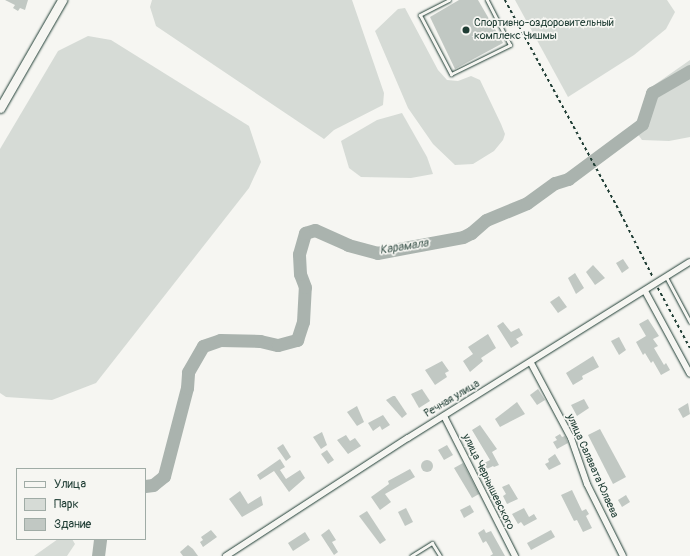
<!DOCTYPE html>
<meta charset="utf-8">
<style>
body{margin:0}
#map{position:relative;width:690px;height:556px;overflow:hidden;background:#f6f6f2;font-family:Pangolin,sans-serif}
div>[style]{position:absolute}
.green>*{inset:0;background:#d6dbd6}
.river>*{height:13px;margin:-6.5px;padding:0 6.5px;transform-origin:6.5px;border-radius:6.5px;background:#aab3ae}
.building>*{inset:0;background:#c1c8c3}
.round{border-radius:50%}
.path>*{height:1.5px;margin-top:-0.75px;transform-origin:0;background:repeating-linear-gradient(90deg,#1f3d34 0 3px,transparent 0 6px)}
.roads{filter:drop-shadow(0 0 1px #1f3d34) drop-shadow(0 0 1px #1f3d34)}
.lane>*{height:3px;margin:-1.5px;padding:0 1.5px;transform-origin:1.5px;border-radius:1.5px;background:#f6f6f2}
.street>*{height:6px;margin:-3px;padding:0 3px;transform-origin:3px;border-radius:3px;background:#f6f6f2}
.secondary>*{height:9px;margin:-4.5px;padding:0 4.5px;transform-origin:4.5px;border-radius:4.5px;background:#f6f6f2}
.dots>*{width:11px;height:11px;translate:-50% -50%;box-sizing:border-box;border:2px solid #f6f6f2;border-radius:50%}
span{translate:-50% -50%;white-space:nowrap;text-align:center;line-height:1.15;-webkit-text-stroke:3.5px #f6f6f2;paint-order:stroke}
.poi-label{font-size:11px;color:#1f3d34}
.left{translate:0 -50%;text-align:left}
.street-label{font-size:11px;color:#1f3d34}
.water-label{font-size:12px;color:#425a52;font-style:italic}
.legend{position:absolute;left:16px;top:468px;width:130px;height:72px;box-sizing:border-box;background:#f6f6f2;border:1px solid #a0aca6;margin:0;padding:5px 7px;list-style:none;font-size:12px;color:#1f3d34}
.legend li{display:flex;align-items:center;gap:8px;height:20px}
.legend b{width:20px;border:1px solid #a0aca6}
</style>
<div id="map">
<div class="green">
<div style="clip-path:polygon(152px 0,352px 0,384px 93px,383px 105px,334px 130px,324px 139px,156px 26px,150px 7px)"></div>
<div style="clip-path:polygon(515px 0,667px 0,675px 12px,666px 29px,634px 55px,568px 97px)"></div>
<div style="clip-path:polygon(405px 8px,438px 70px,447px 80px,458px 81px,471px 76px,480px 80px,501px 124px,505px 134px,503px 140px,494px 151px,473px 164px,455px 165px,433px 144px,408px 108px,375px 31px,398px 9px)"></div>
<div style="clip-path:polygon(88px 36px,111px 40px,249px 126px,261px 162px,249px 188px,96px 383px,52px 400px,6px 397px,0 393px,0 149px,58px 51px)"></div>
<div style="clip-path:polygon(690px 60px,690px 137px,669px 141px,642px 140px,634px 129px,650px 88px)"></div>
<div style="clip-path:polygon(402px 113px,427px 157px,433px 174px,411px 178px,361px 177px,349px 168px,341px 141px,377px 120px)"></div>
<div style="clip-path:polygon(58px 539px,72px 539px,75px 544px,67px 556px,34px 556px)"></div>
</div>
<div class="river">
<div style="left:145px;top:486px;width:8px;rotate:-7deg"></div>
<div style="left:153px;top:485px;width:14px;rotate:-39deg"></div>
<div style="left:164px;top:476px;width:91px;rotate:-75.4deg"></div>
<div style="left:187px;top:388px;width:16px;rotate:-86deg"></div>
<div style="left:188px;top:372px;width:30px;rotate:-60deg"></div>
<div style="left:203px;top:346px;width:18px;rotate:-19deg"></div>
<div style="left:220px;top:340px;width:40px;rotate:1.4deg"></div>
<div style="left:260px;top:341px;width:18px;rotate:13deg"></div>
<div style="left:278px;top:345px;width:20px;rotate:-15deg"></div>
<div style="left:297px;top:340px;width:19px;rotate:-72deg"></div>
<div style="left:303px;top:322px;width:35px;rotate:-87deg"></div>
<div style="left:305px;top:287px;width:14px;rotate:-111deg"></div>
<div style="left:300px;top:274px;width:20px;rotate:-93deg"></div>
<div style="left:299px;top:254px;width:22px;rotate:-74deg"></div>
<div style="left:305px;top:233px;width:10px;rotate:-17deg"></div>
<div style="left:315px;top:230px;width:36px;rotate:24deg"></div>
<div style="left:348px;top:245px;width:30px;rotate:15deg"></div>
<div style="left:377px;top:253px;width:87px;rotate:-10.5deg"></div>
<div style="left:463px;top:237px;width:9px;rotate:-27deg"></div>
<div style="left:471px;top:233px;width:20px;rotate:-41deg"></div>
<div style="left:486px;top:220px;width:44px;rotate:-22.5deg"></div>
<div style="left:527px;top:203px;width:34px;rotate:-36deg"></div>
<div style="left:555px;top:183px;width:14px;rotate:-17deg"></div>
<div style="left:568px;top:179px;width:92px;rotate:-36.6deg"></div>
<div style="left:642px;top:124px;width:33px;rotate:-72deg"></div>
<div style="left:652px;top:93px;width:44px;rotate:-30.1deg"></div>
<div style="left:98px;top:556px;width:17px;rotate:-83deg"></div>
</div>
<div class="building">
<div style="clip-path:polygon(5px 0,28px 0,25px 10px,20px 8px,18px 11px,13px 8px,15px 5px)"></div>
<div style="clip-path:polygon(459px 0,478px 0,503px 43px,455px 69px,430px 17px)"></div>
<div style="clip-path:polygon(623px 259px,629px 268px,622px 273px,616px 263px)"></div>
<div style="clip-path:polygon(593px 265px,605px 278px,595px 285px,586px 272px)"></div>
<div style="clip-path:polygon(575px 273px,584px 288px,576px 294px,568px 278px)"></div>
<div style="clip-path:polygon(559px 296px,567px 307px,558px 313px,550px 302px)"></div>
<div style="clip-path:polygon(648px 319px,659px 336px,653px 339px,658px 346px,654px 348px,664px 365px,666px 363px,670px 370px,661px 375px,653px 361px,651px 363px,645px 353px,643px 355px,636px 342px,646px 336px,639px 324px)"></div>
<div style="clip-path:polygon(503px 322px,511px 332px,519px 328px,523px 335px,516px 339px,519px 343px,511px 348px,497px 326px)"></div>
<div style="clip-path:polygon(488px 334px,496px 348px,481px 358px,483px 361px,470px 372px,463px 361px,473px 354px,468px 347px)"></div>
<div style="clip-path:polygon(619px 337px,626px 350px,619px 355px,611px 341px)"></div>
<div style="clip-path:polygon(593px 356px,599px 367px,582px 376px,583px 379px,573px 385px,566px 373px)"></div>
<div style="clip-path:polygon(442px 361px,449px 371px,445px 373px,447px 377px,435px 385px,425px 370px)"></div>
<div style="clip-path:polygon(422px 389px,430px 401px,419px 408px,411px 394px)"></div>
<div style="clip-path:polygon(538px 389px,545px 400px,537px 405px,530px 395px)"></div>
<div style="clip-path:polygon(393px 396px,395px 396px,407px 414px,402px 418px,386px 400px)"></div>
<div style="clip-path:polygon(584px 399px,589px 408px,577px 416px,571px 405px)"></div>
<div style="clip-path:polygon(517px 402px,525px 414px,500px 427px,495px 419px)"></div>
<div style="clip-path:polygon(688px 403px,690px 414px,683px 418px,678px 409px)"></div>
<div style="clip-path:polygon(357px 406px,364px 422px,357px 426px,347px 412px)"></div>
<div style="clip-path:polygon(383px 415px,390px 425px,382px 430px,380px 426px,373px 431px,368px 423px)"></div>
<div style="clip-path:polygon(480px 425px,497px 449px,492px 452px,499px 465px,494px 467px,493px 466px,487px 469px,484px 463px,490px 460px,472px 430px)"></div>
<div style="clip-path:polygon(600px 429px,626px 477px,613px 484px,588px 435px)"></div>
<div style="clip-path:polygon(322px 432px,327px 445px,321px 449px,313px 437px)"></div>
<div style="clip-path:polygon(560px 434px,562px 437px,565px 436px,568px 443px,557px 449px,553px 442px,557px 440px,555px 437px)"></div>
<div style="clip-path:polygon(346px 435px,350px 441px,355px 438px,361px 446px,348px 454px,337px 440px)"></div>
<div style="clip-path:polygon(283px 444px,291px 457px,286px 461px,277px 448px)"></div>
<div style="clip-path:polygon(447px 445px,453px 455px,444px 460px,438px 450px)"></div>
<div style="clip-path:polygon(327px 450px,334px 460px,328px 464px,321px 454px)"></div>
<div style="clip-path:polygon(555px 454px,561px 464px,549px 470px,545px 464px,549px 462px,548px 459px)"></div>
<div style="clip-path:polygon(280px 459px,285px 467px,280px 470px,286px 479px,300px 470px,305px 478px,289px 492px,274px 471px,260px 480px,257px 475px)"></div>
<div class="round" style="left:421px;top:460px;width:12px;height:12px"></div>
<div style="clip-path:polygon(463px 463px,479px 494px,472px 498px,454px 468px)"></div>
<div style="clip-path:polygon(410px 469px,415px 477px,385px 494px,391px 502px,380px 510px,371px 497px,389px 484px,388px 481px)"></div>
<div style="clip-path:polygon(509px 484px,518px 499px,507px 504px,503px 496px,506px 494px,502px 487px)"></div>
<div style="clip-path:polygon(572px 490px,582px 511px,586px 509px,589px 514px,586px 516px,592px 528px,583px 532px,577px 520px,574px 521px,561px 495px)"></div>
<div style="clip-path:polygon(240px 491px,248px 504px,261px 496px,263px 505px,242px 517px,229px 499px)"></div>
<div style="clip-path:polygon(626px 495px,630px 502px,622px 507px,618px 500px)"></div>
<div style="clip-path:polygon(470px 505px,474px 512px,464px 518px,460px 510px)"></div>
<div style="clip-path:polygon(406px 508px,413px 522px,405px 526px,398px 512px)"></div>
<div style="clip-path:polygon(524px 508px,529px 517px,534px 514px,537px 519px,524px 526px,521px 522px,518px 524px,512px 514px)"></div>
<div style="clip-path:polygon(367px 511px,386px 540px,380px 544px,359px 516px)"></div>
<div style="clip-path:polygon(329px 529px,336px 540px,332px 542px,338px 552px,334px 555px,321px 535px)"></div>
<div style="clip-path:polygon(484px 529px,486px 533px,491px 531px,505px 556px,490px 556px,493px 554px,489px 546px,486px 541px,483px 543px,478px 533px)"></div>
<div style="clip-path:polygon(211px 530px,217px 537px,203px 547px,200px 542px,203px 540px,201px 537px)"></div>
<div style="clip-path:polygon(551px 530px,555px 537px,531px 550px,527px 543px)"></div>
<div style="clip-path:polygon(305px 532px,310px 540px,293px 551px,288px 543px)"></div>
<div style="clip-path:polygon(188px 545px,193px 549px,198px 556px,183px 556px,180px 552px)"></div>
</div>
<div class="path">
<div style="left:505px;top:0;width:243px;rotate:61.5deg"></div>
<div style="left:621px;top:214px;width:71px;rotate:63.1deg"></div>
<div style="left:658px;top:288px;width:68px;rotate:61.9deg"></div>
</div>
<div class="roads">
<div class="lane">
<div style="left:449px;top:0;width:33px;rotate:153deg"></div>
<div style="left:420px;top:15px;width:67px;rotate:62.3deg"></div>
<div style="left:451px;top:74px;width:66px;rotate:-26.2deg"></div>
<div style="left:510px;top:45px;width:51px;rotate:-117.1deg"></div>
<div style="left:666px;top:277px;width:51px;rotate:61.9deg"></div>
<div style="left:411px;top:556px;width:25px;rotate:-32deg"></div>
<div style="left:432px;top:543px;width:15px;rotate:58deg"></div>
</div>
<div class="street">
<div style="left:645px;top:291px;width:94px;rotate:61.5deg"></div>
<div style="left:531px;top:363px;width:85px;rotate:61.9deg"></div>
<div style="left:571px;top:438px;width:49px;rotate:70.8deg"></div>
<div style="left:587px;top:484px;width:80px;rotate:63.4deg"></div>
<div style="left:444px;top:416px;width:157px;rotate:63.1deg"></div>
<div style="left:226px;top:556px;width:217px;rotate:-33deg"></div>
<div style="left:408px;top:438px;width:332px;rotate:-32deg"></div>
</div>
<div class="secondary">
<div style="left:0;top:108px;width:125px;rotate:-60.1deg"></div>
</div>
</div>
<div class="dots">
<div style="left:466px;top:30px;background:#1f3d34"></div>
</div>
<div class="poi-label">
<span class="left" style="left:474px;top:30px">Спортивно-оздоровительный<br>комплекс Чишмы</span>
</div>
<div class="street-label">
<span style="left:452px;top:399px;rotate:-31deg">Речная улица</span>
<span style="left:592px;top:466px;rotate:66deg">улица Салавата Юлаева</span>
<span style="left:488px;top:482px;rotate:64deg">улица Чернышевского</span>
</div>
<div class="water-label">
<span style="left:404px;top:247px;rotate:-9deg">Карамала</span>
</div>
<ul class="legend">
<li><b style="height:5px;background:#f6f6f2"></b>Улица</li>
<li><b style="height:11px;background:#d6dbd6"></b>Парк</li>
<li><b style="height:11px;background:#c1c8c3"></b>Здание</li>
</ul>
</div>
